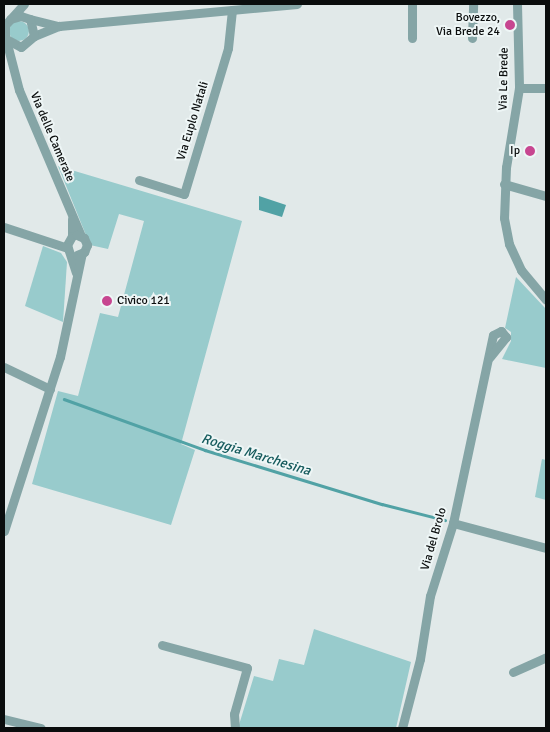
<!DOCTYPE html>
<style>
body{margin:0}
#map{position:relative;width:550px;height:732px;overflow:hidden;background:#e1e9e9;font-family:Signika,sans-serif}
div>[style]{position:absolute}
.green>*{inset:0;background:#98cbcc}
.round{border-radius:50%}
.water>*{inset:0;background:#51a2a5}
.stream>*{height:2.5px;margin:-1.25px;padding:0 1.25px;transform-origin:1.25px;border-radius:1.25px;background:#51a2a5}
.street>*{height:9px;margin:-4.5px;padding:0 4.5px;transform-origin:4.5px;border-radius:4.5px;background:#85a5a6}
.dots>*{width:14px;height:14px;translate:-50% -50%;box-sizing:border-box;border:2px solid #eef6f6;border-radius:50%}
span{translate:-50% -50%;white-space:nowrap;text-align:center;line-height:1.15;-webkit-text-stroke:4px #eef6f6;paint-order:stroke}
.poi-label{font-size:12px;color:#0a0d0d}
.right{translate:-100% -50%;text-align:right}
.left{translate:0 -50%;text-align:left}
.street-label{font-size:12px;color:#0a0d0d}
.water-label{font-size:14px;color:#165b5d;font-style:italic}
.frame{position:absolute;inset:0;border:5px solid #0a0d0d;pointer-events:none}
</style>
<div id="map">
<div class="green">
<div class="round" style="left:9px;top:21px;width:20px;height:20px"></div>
<div style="clip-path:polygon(58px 166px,242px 221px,181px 444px,195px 450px,171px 525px,32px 484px,58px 391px,78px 396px,100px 313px,118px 317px,144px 221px,119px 214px,108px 249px,90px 245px)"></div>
<div style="clip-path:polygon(43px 246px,61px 253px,67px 262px,63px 322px,25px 306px)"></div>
<div style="clip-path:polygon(516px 277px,546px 309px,546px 368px,502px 359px,511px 341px,511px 332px,505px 328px)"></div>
<div style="clip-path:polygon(542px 459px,546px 460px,546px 500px,535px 497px)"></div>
<div style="clip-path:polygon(314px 629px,411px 662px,396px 728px,238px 728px,254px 676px,273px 681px,279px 659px,304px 665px)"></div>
</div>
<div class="water">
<div style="clip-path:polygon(259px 196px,286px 205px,282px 217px,259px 210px)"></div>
</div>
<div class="stream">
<div style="left:64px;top:399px;width:150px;rotate:19.9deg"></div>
<div style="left:205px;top:450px;width:185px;rotate:17deg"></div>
<div style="left:382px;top:504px;width:65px;rotate:14.3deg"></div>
</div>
<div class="street">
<div style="left:24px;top:4px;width:28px;rotate:132deg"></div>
<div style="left:5px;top:25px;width:11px;rotate:90deg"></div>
<div style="left:5px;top:36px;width:56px;rotate:75.5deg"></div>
<div style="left:19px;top:90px;width:159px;rotate:67deg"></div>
<div style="left:517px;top:4px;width:84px;rotate:88.6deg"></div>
<div style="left:519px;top:88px;width:80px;rotate:99.3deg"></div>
<div style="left:506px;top:167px;width:51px;rotate:92.2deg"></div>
<div style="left:504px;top:218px;width:26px;rotate:79deg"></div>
<div style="left:509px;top:244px;width:29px;rotate:65deg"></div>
<div style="left:521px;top:270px;width:39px;rotate:50deg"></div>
<div style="left:30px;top:19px;width:30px;rotate:14deg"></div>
<div style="left:59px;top:26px;width:239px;rotate:-5.3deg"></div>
<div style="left:34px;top:36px;width:27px;rotate:-22deg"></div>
<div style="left:412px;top:38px;width:34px;rotate:-90deg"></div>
<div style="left:472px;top:38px;width:34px;rotate:-88deg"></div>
<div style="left:6px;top:39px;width:17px;rotate:28deg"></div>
<div style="left:21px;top:47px;width:17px;rotate:-40deg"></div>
<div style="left:34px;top:36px;width:17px;rotate:-103deg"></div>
<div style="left:30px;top:19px;width:9px;rotate:-162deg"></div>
<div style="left:21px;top:16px;width:11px;rotate:165deg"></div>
<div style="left:519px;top:88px;width:27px"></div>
<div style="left:139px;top:180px;width:47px;rotate:17.3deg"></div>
<div style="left:184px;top:194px;width:152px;rotate:-73.2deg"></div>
<div style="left:228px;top:48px;width:38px;rotate:-84deg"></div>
<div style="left:504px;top:184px;width:44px;rotate:15.9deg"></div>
<div style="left:72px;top:219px;width:17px;rotate:90deg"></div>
<div style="left:72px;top:236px;width:10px;rotate:119deg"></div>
<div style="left:67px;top:245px;width:29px;rotate:72deg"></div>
<div style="left:4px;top:227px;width:67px;rotate:18.2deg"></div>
<div style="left:77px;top:255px;width:8px;rotate:-23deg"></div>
<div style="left:84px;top:252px;width:8px;rotate:-67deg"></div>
<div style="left:87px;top:245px;width:8px;rotate:-113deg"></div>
<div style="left:84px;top:238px;width:8px;rotate:-157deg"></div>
<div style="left:4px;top:367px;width:51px;rotate:25.6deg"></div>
<div style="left:453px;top:523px;width:96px;rotate:15deg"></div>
<div style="left:4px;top:531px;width:183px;rotate:-72.2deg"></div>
<div style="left:60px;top:357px;width:106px;rotate:-78.1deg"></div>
<div style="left:162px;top:645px;width:88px;rotate:15.1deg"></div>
<div style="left:247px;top:668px;width:48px;rotate:105.8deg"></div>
<div style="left:234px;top:714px;width:14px;rotate:86deg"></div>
<div style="left:513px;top:672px;width:36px;rotate:-24deg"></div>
<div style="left:4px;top:719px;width:38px;rotate:14deg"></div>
<div style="left:402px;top:728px;width:71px;rotate:-75.4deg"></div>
<div style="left:420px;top:659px;width:64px;rotate:-81deg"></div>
<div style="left:430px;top:596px;width:77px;rotate:-72.5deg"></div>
<div style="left:453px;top:523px;width:192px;rotate:-78deg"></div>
<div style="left:493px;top:335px;width:9px;rotate:-27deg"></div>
<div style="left:501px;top:331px;width:8px;rotate:50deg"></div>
<div style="left:506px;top:337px;width:26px;rotate:129deg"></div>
</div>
<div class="dots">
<div style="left:510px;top:25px;background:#c74690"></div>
<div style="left:530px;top:151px;background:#c74690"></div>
<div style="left:107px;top:301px;background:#c74690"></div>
</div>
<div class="poi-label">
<span class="right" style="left:500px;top:25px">Bovezzo,<br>Via Brede 24</span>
<span class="right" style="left:520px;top:151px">Ip</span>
<span class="left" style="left:117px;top:301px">Civico 121</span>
</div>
<div class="street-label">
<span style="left:504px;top:79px;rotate:-89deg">Via Le Brede</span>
<span style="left:193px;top:121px;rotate:-73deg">Via Euplo Natali</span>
<span style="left:52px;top:137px;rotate:67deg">Via delle Camerate</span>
<span style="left:434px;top:539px;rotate:-74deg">Via del Brolo</span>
</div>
<div class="water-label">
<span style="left:256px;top:455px;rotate:17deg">Roggia Marchesina</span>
</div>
<div class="frame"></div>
</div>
